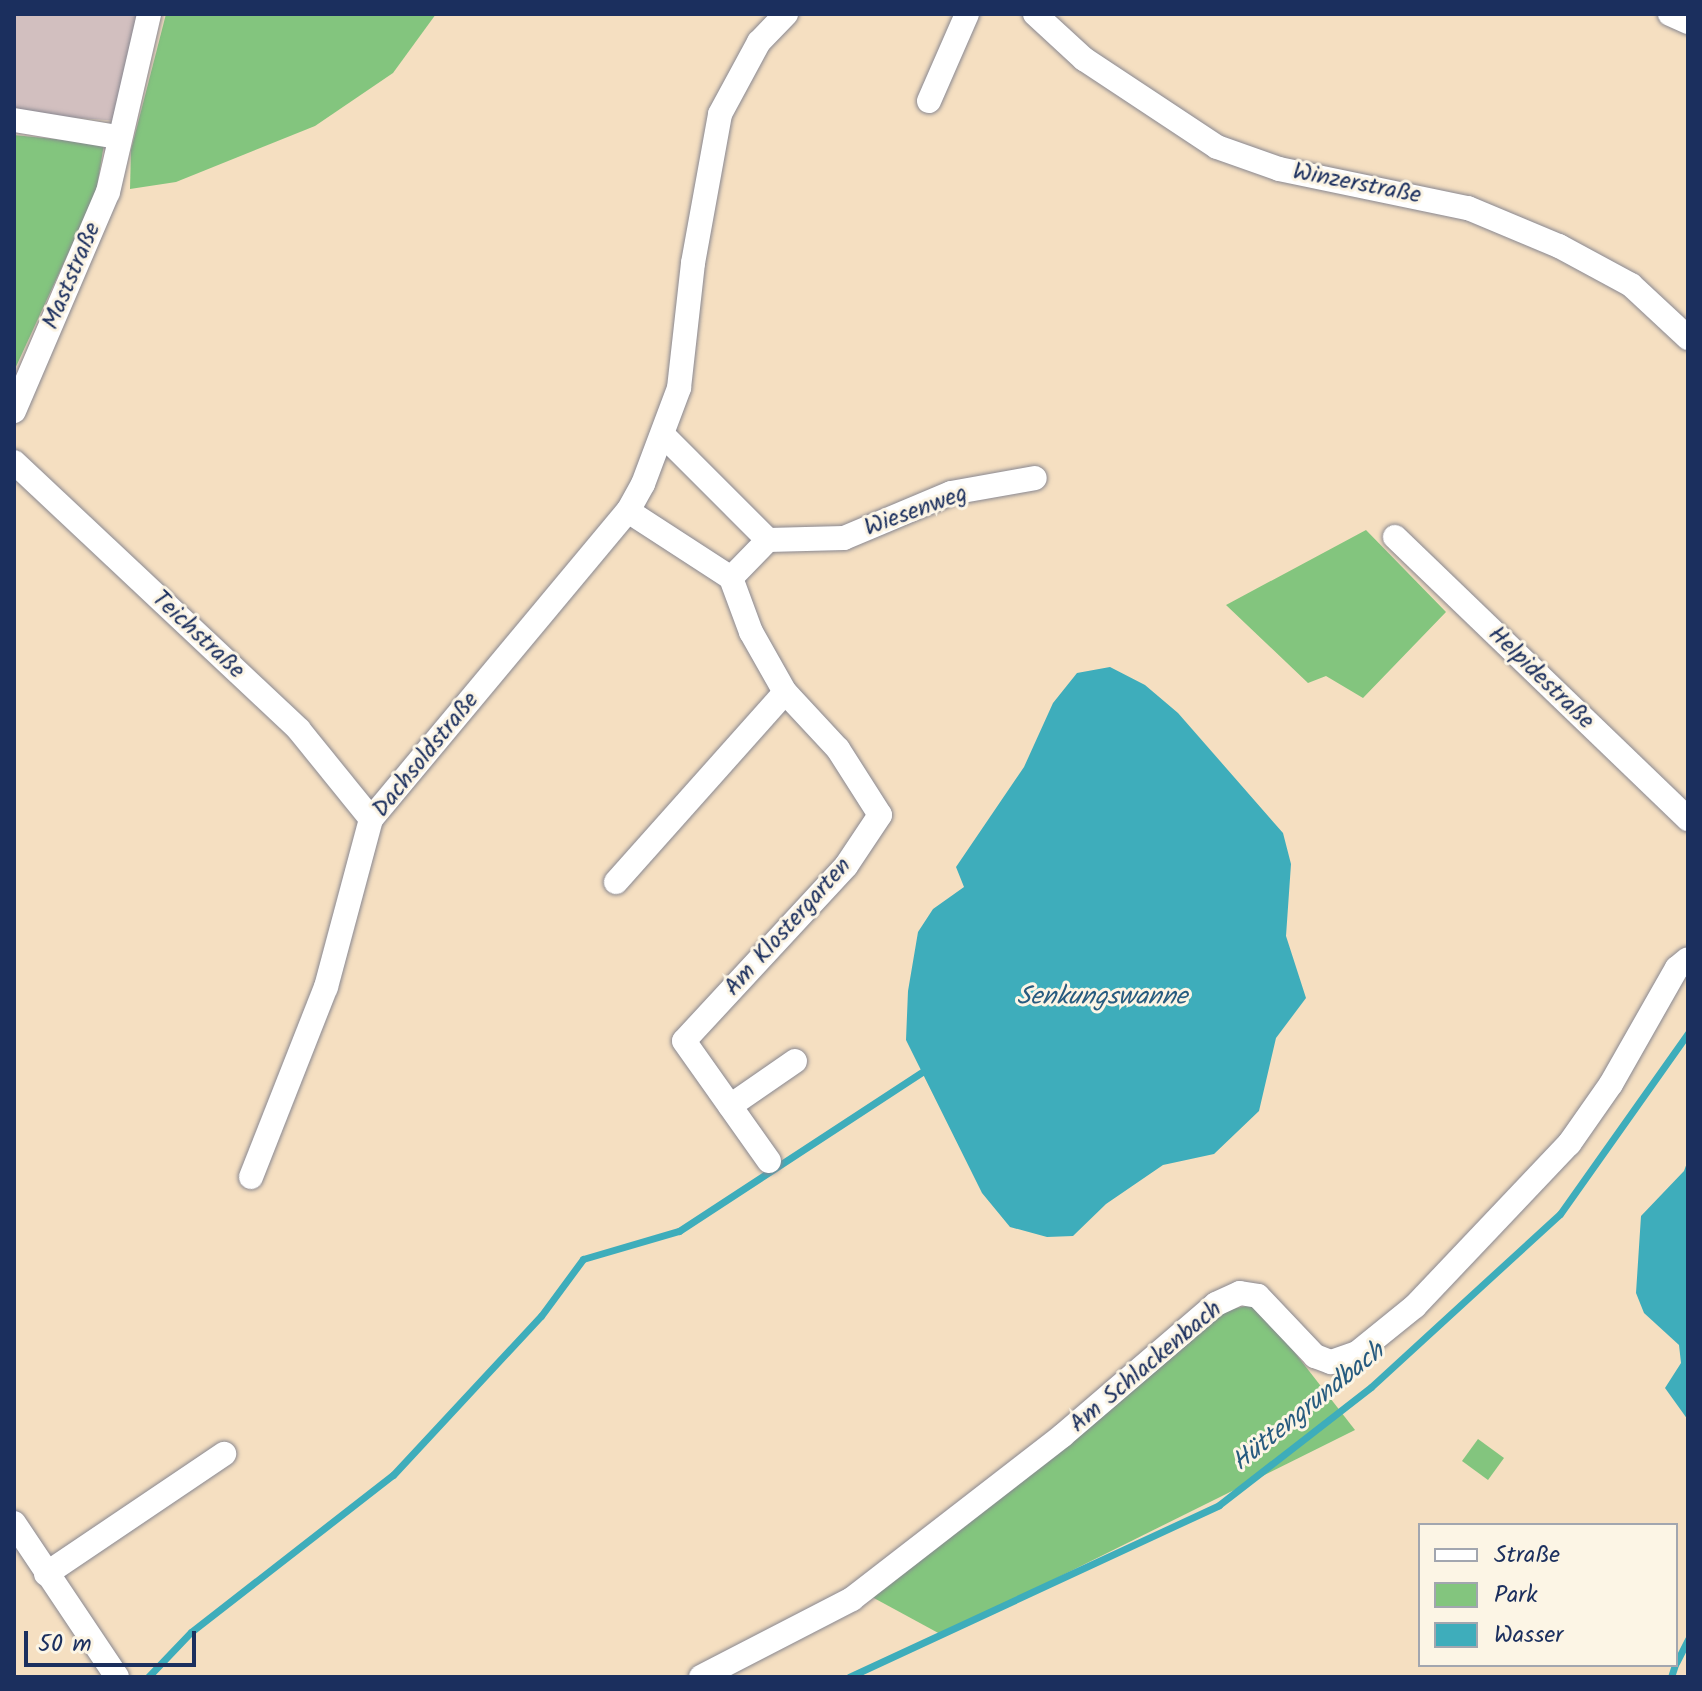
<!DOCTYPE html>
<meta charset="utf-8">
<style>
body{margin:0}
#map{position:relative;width:1702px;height:1691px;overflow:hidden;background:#f5dfc1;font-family:Kalam,sans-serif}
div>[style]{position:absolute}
.industrial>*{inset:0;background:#d2bfbf}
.green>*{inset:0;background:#83c57e}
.water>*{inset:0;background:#3eadbb}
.stream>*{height:7px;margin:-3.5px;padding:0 3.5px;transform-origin:3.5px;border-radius:3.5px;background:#3eadbb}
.roads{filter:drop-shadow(0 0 2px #888790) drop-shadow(0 0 2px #888790)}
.minor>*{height:24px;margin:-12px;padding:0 12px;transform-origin:12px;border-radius:12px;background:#fff}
span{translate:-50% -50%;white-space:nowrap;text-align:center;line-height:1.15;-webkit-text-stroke:6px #fcf5e5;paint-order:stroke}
.street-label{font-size:24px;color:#1b2f5e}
.water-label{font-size:26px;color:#275b7f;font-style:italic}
.frame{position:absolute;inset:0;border:16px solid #1b2f5e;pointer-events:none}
.legend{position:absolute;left:1418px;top:1523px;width:260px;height:144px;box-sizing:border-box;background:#fcf5e5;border:2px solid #a2a6af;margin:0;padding:10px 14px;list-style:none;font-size:24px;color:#1b2f5e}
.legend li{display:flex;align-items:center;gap:16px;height:40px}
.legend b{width:40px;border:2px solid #a2a6af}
.scale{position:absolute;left:24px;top:1631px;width:172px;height:36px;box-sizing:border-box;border:4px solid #1b2f5e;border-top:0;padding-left:10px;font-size:24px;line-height:28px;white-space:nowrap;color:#1b2f5e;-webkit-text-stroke:6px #fcf5e5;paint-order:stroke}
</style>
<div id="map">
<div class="industrial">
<div style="clip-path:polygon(14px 14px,146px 14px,118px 121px,14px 113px)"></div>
</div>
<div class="green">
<div style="clip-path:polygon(166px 14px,436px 14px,393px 73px,315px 126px,176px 182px,130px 189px,131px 150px)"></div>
<div style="clip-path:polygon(14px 135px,104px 144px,96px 193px,14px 371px)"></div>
<div style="clip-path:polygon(1366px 530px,1446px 612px,1363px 698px,1326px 676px,1308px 683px,1226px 605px)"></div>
<div style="clip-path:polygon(1257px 1304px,1355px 1430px,942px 1635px,872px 1597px,1227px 1310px)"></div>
<div style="clip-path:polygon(1478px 1439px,1504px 1458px,1488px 1480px,1462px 1461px)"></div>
</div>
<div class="water">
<div style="clip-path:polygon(1110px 667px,1145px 685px,1178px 713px,1283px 833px,1291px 864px,1286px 936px,1306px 998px,1276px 1038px,1259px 1111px,1214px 1154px,1163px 1165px,1106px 1204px,1073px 1236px,1047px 1237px,1010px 1227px,982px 1193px,906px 1040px,908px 991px,918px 932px,933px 909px,964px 887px,956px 867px,1024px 767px,1053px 703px,1077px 673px)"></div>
<div style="clip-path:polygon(1688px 1160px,1688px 1420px,1665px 1388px,1681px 1363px,1679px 1345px,1644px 1313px,1636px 1293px,1641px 1216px,1684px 1171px)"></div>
</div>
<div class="stream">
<div style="left:1676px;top:1663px;width:27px;rotate:-63deg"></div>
<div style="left:148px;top:1677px;width:62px;rotate:-46.3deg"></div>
<div style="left:191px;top:1632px;width:256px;rotate:-37.9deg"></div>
<div style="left:393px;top:1475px;width:217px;rotate:-47.1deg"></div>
<div style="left:541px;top:1316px;width:71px;rotate:-53.6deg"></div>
<div style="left:583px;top:1259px;width:100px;rotate:-16.3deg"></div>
<div style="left:679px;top:1231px;width:290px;rotate:-33.2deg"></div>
<div style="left:849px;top:1677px;width:408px;rotate:-24.9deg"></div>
<div style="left:1219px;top:1505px;width:192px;rotate:-37.8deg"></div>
<div style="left:1371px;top:1387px;width:256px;rotate:-42.5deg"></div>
<div style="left:1560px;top:1214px;width:222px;rotate:-54.7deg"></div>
<div style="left:1671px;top:1677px;width:13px;rotate:-72deg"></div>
</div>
<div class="roads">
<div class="minor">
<div style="left:1035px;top:14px;width:67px;rotate:42.6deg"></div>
<div style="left:1084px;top:59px;width:159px;rotate:33.5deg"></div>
<div style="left:1217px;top:147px;width:66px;rotate:19.5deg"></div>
<div style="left:1279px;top:169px;width:193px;rotate:11.7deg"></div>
<div style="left:1468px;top:208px;width:99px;rotate:22.7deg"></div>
<div style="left:1559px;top:246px;width:82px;rotate:28.4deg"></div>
<div style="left:1631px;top:285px;width:78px;rotate:42.9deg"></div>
<div style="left:1670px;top:14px;width:20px;rotate:24deg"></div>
<div style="left:929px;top:101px;width:95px;rotate:-66.4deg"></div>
<div style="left:14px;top:120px;width:105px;rotate:9.3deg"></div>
<div style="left:14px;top:411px;width:238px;rotate:-66.8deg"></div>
<div style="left:108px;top:192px;width:183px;rotate:-77deg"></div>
<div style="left:664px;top:436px;width:147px;rotate:45deg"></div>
<div style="left:14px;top:462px;width:391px;rotate:43.2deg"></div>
<div style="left:299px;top:730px;width:114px;rotate:51deg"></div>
<div style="left:628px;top:511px;width:123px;rotate:33deg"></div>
<div style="left:731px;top:578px;width:53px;rotate:-45.8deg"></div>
<div style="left:768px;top:540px;width:76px;rotate:-1.5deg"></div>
<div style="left:844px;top:538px;width:116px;rotate:-22.8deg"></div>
<div style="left:951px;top:493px;width:85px;rotate:-10.1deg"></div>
<div style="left:1395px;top:537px;width:407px;rotate:43.9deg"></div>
<div style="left:731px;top:578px;width:58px;rotate:69.7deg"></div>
<div style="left:751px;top:632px;width:69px;rotate:60.5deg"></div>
<div style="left:785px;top:692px;width:78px;rotate:47.1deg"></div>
<div style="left:838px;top:749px;width:78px;rotate:57.5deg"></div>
<div style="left:880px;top:815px;width:61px;rotate:123.7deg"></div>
<div style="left:846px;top:866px;width:238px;rotate:132.8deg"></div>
<div style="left:684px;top:1041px;width:147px;rotate:54.7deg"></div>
<div style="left:616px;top:882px;width:254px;rotate:-48.3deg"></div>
<div style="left:730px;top:1106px;width:79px;rotate:-34.7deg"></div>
<div style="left:251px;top:1177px;width:204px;rotate:-68.5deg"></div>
<div style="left:326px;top:987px;width:174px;rotate:-75deg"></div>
<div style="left:371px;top:819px;width:401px;rotate:-50.2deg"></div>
<div style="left:628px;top:511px;width:31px;rotate:-61deg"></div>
<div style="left:643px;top:484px;width:103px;rotate:-69.4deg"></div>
<div style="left:679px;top:388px;width:126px;rotate:-83.6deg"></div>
<div style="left:693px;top:263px;width:151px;rotate:-79.7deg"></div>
<div style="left:720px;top:114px;width:82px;rotate:-61.6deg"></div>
<div style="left:759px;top:42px;width:39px;rotate:-46deg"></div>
<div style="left:14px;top:1523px;width:185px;rotate:56.2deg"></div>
<div style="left:46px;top:1574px;width:215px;rotate:-34deg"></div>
<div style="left:701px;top:1677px;width:170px;rotate:-27.3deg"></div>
<div style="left:852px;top:1599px;width:266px;rotate:-37.8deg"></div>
<div style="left:1062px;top:1436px;width:203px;rotate:-40.6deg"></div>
<div style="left:1216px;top:1304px;width:26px;rotate:-25deg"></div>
<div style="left:1240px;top:1293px;width:18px;rotate:9deg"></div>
<div style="left:1258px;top:1296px;width:83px;rotate:46.5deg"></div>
<div style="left:1315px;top:1356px;width:17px;rotate:21deg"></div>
<div style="left:1331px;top:1362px;width:28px;rotate:-19deg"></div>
<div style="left:1357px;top:1353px;width:75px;rotate:-39deg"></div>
<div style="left:1415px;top:1306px;width:224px;rotate:-46.5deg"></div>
<div style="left:1569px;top:1144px;width:73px;rotate:-55deg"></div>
<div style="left:1611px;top:1084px;width:133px;rotate:-60.4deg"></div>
<div style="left:1677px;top:968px;width:14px;rotate:-39deg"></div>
</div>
</div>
<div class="street-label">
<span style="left:1357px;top:184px;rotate:11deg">Winzerstraße</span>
<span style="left:72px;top:276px;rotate:-67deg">Maststraße</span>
<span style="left:916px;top:511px;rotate:-20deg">Wiesenweg</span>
<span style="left:198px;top:635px;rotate:43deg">Teichstraße</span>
<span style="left:1541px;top:678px;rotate:44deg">Helpidestraße</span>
<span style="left:426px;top:755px;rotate:-51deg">Dachsoldstraße</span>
<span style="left:788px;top:927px;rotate:-48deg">Am Klostergarten</span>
<span style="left:1146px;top:1367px;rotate:-40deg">Am Schlackenbach</span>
</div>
<div class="water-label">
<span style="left:1102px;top:998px">Senkungswanne</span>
<span style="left:1309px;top:1408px;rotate:-39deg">Hüttengrundbach</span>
</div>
<div class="frame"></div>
<ul class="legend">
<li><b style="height:10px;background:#fff"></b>Straße</li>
<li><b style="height:22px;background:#83c57e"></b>Park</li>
<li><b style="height:22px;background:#3eadbb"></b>Wasser</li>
</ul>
<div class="scale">50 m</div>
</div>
